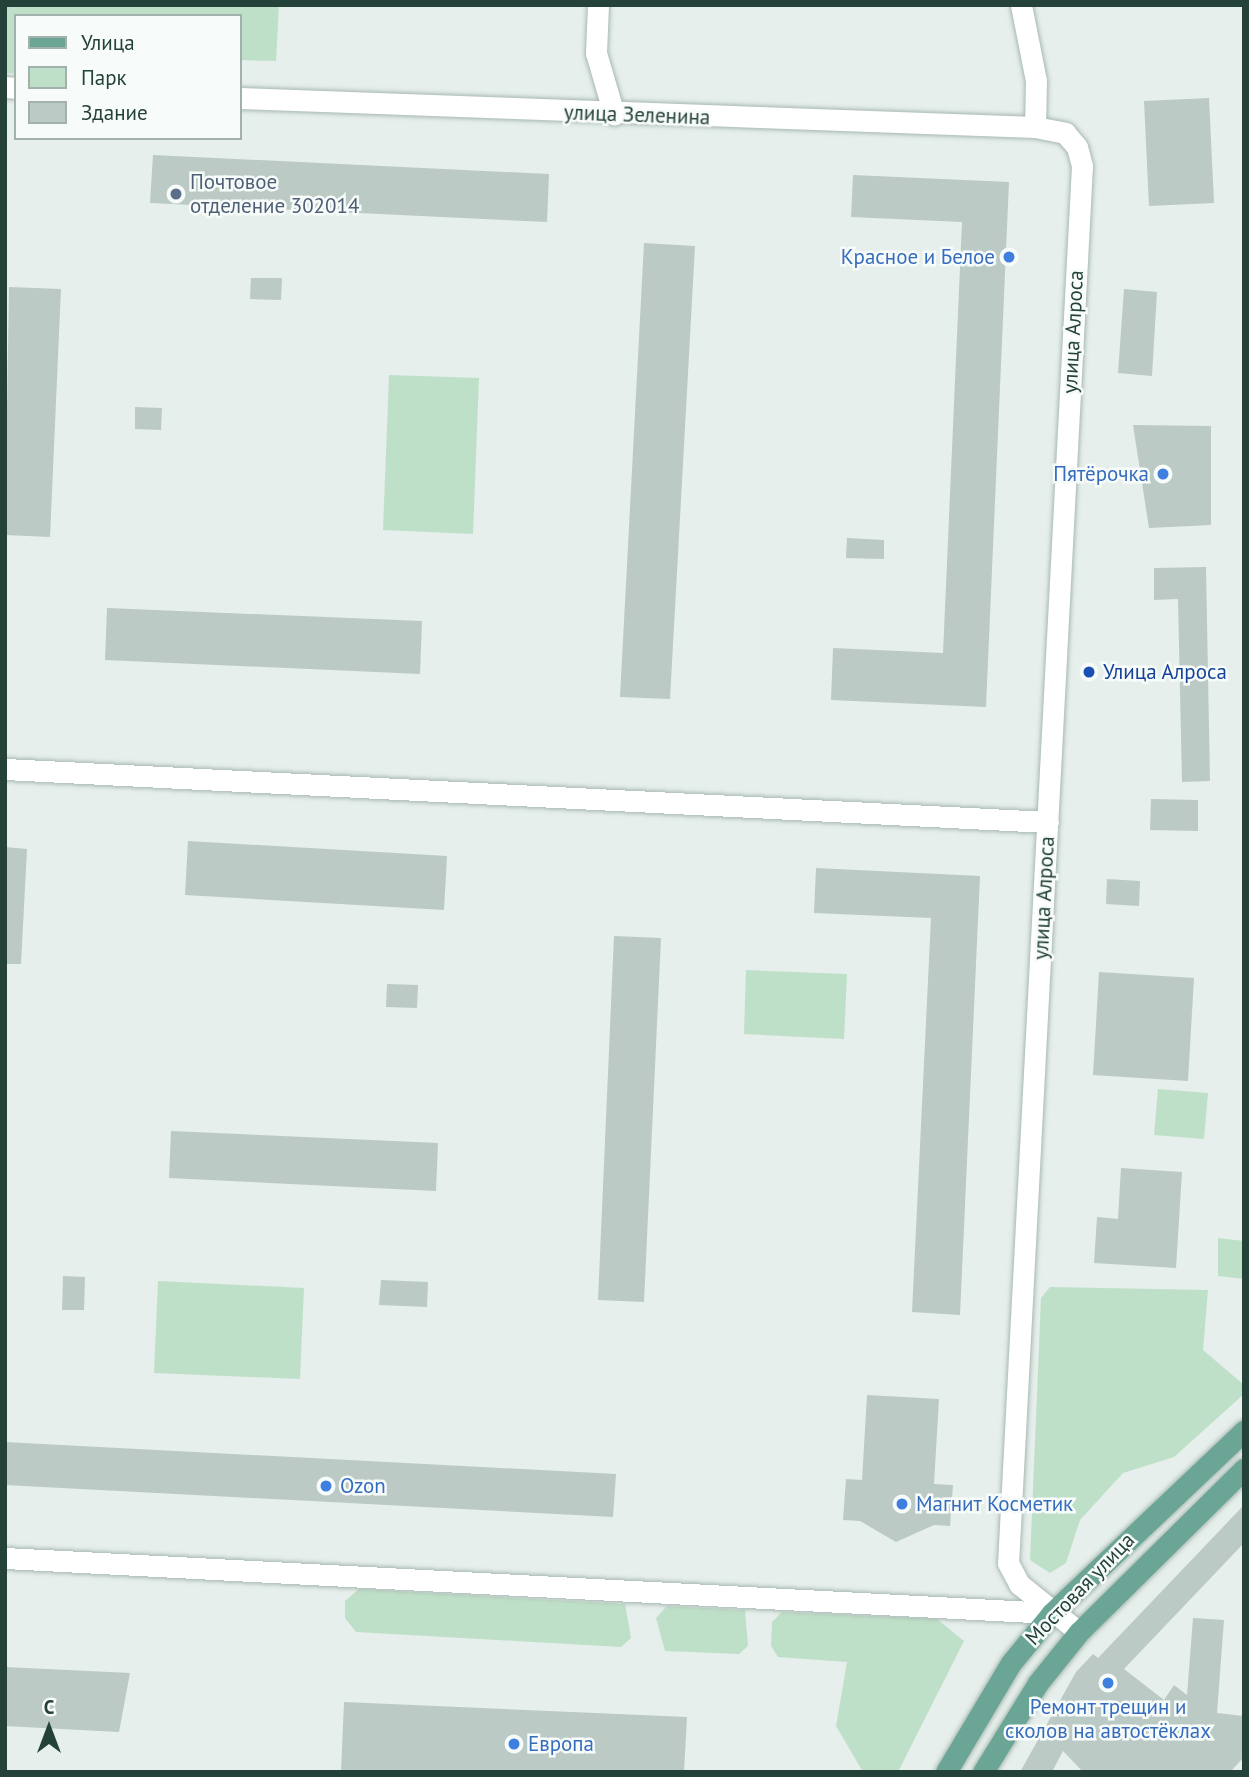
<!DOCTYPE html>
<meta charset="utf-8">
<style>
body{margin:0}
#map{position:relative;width:1249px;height:1777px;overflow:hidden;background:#e6efeb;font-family:"PT Sans",sans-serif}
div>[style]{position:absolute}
.green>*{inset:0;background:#bfe0c8}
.building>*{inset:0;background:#bbcac4}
.roads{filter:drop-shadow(0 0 2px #a8b8b2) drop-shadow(0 0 2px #a8b8b2)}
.minor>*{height:21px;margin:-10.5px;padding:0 10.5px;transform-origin:10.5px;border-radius:10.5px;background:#fff}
.major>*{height:21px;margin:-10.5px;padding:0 10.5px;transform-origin:10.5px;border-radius:10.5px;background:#6aa596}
.dots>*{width:19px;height:19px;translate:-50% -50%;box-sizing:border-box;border:4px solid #f7fbf9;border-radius:50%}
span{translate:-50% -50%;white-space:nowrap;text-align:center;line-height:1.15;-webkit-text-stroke:5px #f7fbf9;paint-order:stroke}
.street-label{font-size:21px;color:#24423a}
.service-label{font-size:21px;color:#4e5e75}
.left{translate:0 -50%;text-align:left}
.shop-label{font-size:21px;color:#366cbe}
.right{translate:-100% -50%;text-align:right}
.transit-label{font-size:21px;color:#164399}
.frame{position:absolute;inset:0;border:7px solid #24423a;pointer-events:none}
.legend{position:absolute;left:14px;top:14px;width:228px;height:126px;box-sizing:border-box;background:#f7fbf9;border:2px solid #a3b1ad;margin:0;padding:9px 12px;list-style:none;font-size:21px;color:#24423a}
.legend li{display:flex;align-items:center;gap:14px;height:35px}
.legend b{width:35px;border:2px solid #a3b1ad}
.north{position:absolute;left:14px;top:1693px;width:70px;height:70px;-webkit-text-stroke:5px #f7fbf9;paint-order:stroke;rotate:0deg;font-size:19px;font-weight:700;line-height:28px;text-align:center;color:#24423a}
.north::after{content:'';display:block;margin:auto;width:24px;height:32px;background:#24423a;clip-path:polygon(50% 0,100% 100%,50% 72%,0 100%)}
</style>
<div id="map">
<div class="green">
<div style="clip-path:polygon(5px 5px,279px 5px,276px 61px,240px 60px,240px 16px,16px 16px,16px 73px,5px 73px)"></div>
<div style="clip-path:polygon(389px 375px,479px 378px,473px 534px,383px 530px)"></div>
<div style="clip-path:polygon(746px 970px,847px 974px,844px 1039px,744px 1034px)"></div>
<div style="clip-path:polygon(1158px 1089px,1208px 1093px,1204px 1139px,1154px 1135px)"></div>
<div style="clip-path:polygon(1218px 1238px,1244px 1241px,1244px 1279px,1218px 1276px)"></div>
<div style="clip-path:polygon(158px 1281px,304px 1288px,300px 1379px,154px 1373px)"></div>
<div style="clip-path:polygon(1050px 1287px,1208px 1290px,1203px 1350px,1244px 1385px,1244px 1394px,1174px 1457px,1123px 1473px,1080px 1520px,1066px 1563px,1050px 1573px,1030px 1560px,1041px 1298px)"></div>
<div style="clip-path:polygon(359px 1589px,625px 1604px,631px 1638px,621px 1647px,356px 1632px,345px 1618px,345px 1601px)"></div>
<div style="clip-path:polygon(667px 1606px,745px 1610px,748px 1646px,739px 1654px,665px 1651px,656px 1618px)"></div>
<div style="clip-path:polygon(782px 1612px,937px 1619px,964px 1641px,898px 1772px,863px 1772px,836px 1726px,847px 1662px,778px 1657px,771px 1646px,772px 1622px)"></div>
</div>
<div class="building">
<div style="clip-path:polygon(1209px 98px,1214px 203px,1149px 206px,1144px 101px)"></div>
<div style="clip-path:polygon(153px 155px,549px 174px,547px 222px,150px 203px)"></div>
<div style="clip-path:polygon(853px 175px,1009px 182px,986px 707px,831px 700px,833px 648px,943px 653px,962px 222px,851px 217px)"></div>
<div style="clip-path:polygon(644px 243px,695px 246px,670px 699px,620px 697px)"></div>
<div style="clip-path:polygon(251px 278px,282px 278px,281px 300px,250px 299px)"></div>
<div style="clip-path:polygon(9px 287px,61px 289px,50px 537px,5px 535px)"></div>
<div style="clip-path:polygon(1124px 289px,1157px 292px,1152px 376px,1118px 373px)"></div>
<div style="clip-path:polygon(135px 407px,162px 408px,161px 430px,135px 429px)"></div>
<div style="clip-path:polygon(1133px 425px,1211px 426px,1211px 525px,1149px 528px)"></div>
<div style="clip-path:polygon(847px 538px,884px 540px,884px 559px,846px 558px)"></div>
<div style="clip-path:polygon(1206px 567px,1210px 781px,1182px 782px,1178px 599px,1154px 600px,1154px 568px)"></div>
<div style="clip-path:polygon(107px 608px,422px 621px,420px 674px,105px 660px)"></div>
<div style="clip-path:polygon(1151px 799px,1198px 800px,1198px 831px,1150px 830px)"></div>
<div style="clip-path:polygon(188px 841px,447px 856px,444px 910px,185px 895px)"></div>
<div style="clip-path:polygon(5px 847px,27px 849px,21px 964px,5px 964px)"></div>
<div style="clip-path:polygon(816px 868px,980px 876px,960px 1315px,912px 1312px,931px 918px,814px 913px)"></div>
<div style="clip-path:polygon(1107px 879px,1140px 881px,1139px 906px,1106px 904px)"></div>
<div style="clip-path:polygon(614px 936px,661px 938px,644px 1302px,598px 1300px)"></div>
<div style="clip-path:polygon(1099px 972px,1194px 978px,1188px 1081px,1093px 1075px)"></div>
<div style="clip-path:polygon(387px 984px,418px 985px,417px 1008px,386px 1007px)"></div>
<div style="clip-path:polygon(171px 1131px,438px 1143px,436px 1191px,169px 1178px)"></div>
<div style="clip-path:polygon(1121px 1168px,1182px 1172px,1176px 1268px,1094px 1263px,1097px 1217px,1118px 1219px)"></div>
<div style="clip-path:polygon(63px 1276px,85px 1277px,84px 1310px,62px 1310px)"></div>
<div style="clip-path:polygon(381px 1280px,428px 1282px,427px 1307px,379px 1305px)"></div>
<div style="clip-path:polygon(867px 1395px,939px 1399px,934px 1484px,953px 1485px,950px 1526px,934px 1525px,896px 1542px,860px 1521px,843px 1520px,846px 1479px,862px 1480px)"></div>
<div style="clip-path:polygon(5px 1442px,616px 1474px,613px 1517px,5px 1485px)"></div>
<div style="clip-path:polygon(1244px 1505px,1244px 1543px,1124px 1669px,1164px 1700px,1174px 1685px,1187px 1695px,1193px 1618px,1224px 1620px,1217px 1713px,1244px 1716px,1244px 1757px,1230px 1772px,1083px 1772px,1063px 1751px,1052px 1772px,1020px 1772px,1076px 1672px,1093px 1654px,1098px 1658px)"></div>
<div style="clip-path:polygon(5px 1667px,130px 1673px,119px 1732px,5px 1726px)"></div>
<div style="clip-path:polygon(344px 1702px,687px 1717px,684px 1772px,341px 1772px)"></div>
</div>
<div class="roads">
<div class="minor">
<div style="left:598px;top:5px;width:48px;rotate:92.4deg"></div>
<div style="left:596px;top:53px;width:64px;rotate:73.6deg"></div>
<div style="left:1021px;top:5px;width:77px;rotate:78.8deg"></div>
<div style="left:1036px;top:81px;width:46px;rotate:91.2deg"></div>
<div style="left:5px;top:87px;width:11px;rotate:5deg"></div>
<div style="left:240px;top:98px;width:796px;rotate:2.09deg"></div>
<div style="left:1035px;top:127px;width:31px;rotate:11deg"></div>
<div style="left:1065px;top:133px;width:18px;rotate:49deg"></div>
<div style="left:1077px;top:147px;width:20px;rotate:75deg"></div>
<div style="left:1082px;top:166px;width:1399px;rotate:93.03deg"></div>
<div style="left:1008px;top:1563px;width:24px;rotate:62deg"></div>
<div style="left:1019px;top:1584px;width:77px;rotate:38.7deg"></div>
<div style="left:5px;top:769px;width:1044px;rotate:2.91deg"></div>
<div style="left:5px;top:1558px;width:1048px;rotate:3.01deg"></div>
</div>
<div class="major">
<div style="left:946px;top:1772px;width:127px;rotate:-59.2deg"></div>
<div style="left:1011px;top:1663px;width:65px;rotate:-50.6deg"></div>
<div style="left:1052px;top:1613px;width:265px;rotate:-43.5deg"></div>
<div style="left:983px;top:1772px;width:105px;rotate:-58.3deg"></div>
<div style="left:1038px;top:1683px;width:65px;rotate:-51.2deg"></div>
<div style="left:1079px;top:1632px;width:232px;rotate:-44.7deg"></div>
</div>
</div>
<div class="dots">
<div style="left:176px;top:194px;background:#5c6f8a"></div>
<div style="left:1009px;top:257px;background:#3f7fe0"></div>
<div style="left:1163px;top:474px;background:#3f7fe0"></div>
<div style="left:1089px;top:672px;background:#1a4fb4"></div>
<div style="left:326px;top:1486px;background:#3f7fe0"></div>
<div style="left:902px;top:1504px;background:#3f7fe0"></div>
<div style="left:1108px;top:1683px;background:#3f7fe0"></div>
<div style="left:514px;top:1744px;background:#3f7fe0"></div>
</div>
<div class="street-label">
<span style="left:637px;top:115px;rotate:2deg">улица Зеленина</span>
<span style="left:1073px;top:332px;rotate:-87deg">улица Алроса</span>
<span style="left:1044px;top:898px;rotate:-87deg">улица Алроса</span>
<span style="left:1080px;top:1589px;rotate:-46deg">Мостовая улица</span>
</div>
<div class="service-label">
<span class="left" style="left:190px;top:194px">Почтовое<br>отделение 302014</span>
</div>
<div class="shop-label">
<span class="right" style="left:995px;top:257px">Красное и Белое</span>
<span class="right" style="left:1149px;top:474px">Пятёрочка</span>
<span class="left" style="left:340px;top:1486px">Ozon</span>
<span class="left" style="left:916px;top:1504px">Магнит Косметик</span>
<span style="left:1108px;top:1719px">Ремонт трещин и<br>сколов на автостёклах</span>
<span class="left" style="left:528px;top:1744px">Европа</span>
</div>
<div class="transit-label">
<span class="left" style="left:1103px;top:672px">Улица Алроса</span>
</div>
<div class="frame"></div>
<ul class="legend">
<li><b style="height:9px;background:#6aa596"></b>Улица</li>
<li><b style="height:19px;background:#bfe0c8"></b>Парк</li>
<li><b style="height:19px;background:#bbcac4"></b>Здание</li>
</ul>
<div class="north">С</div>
</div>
